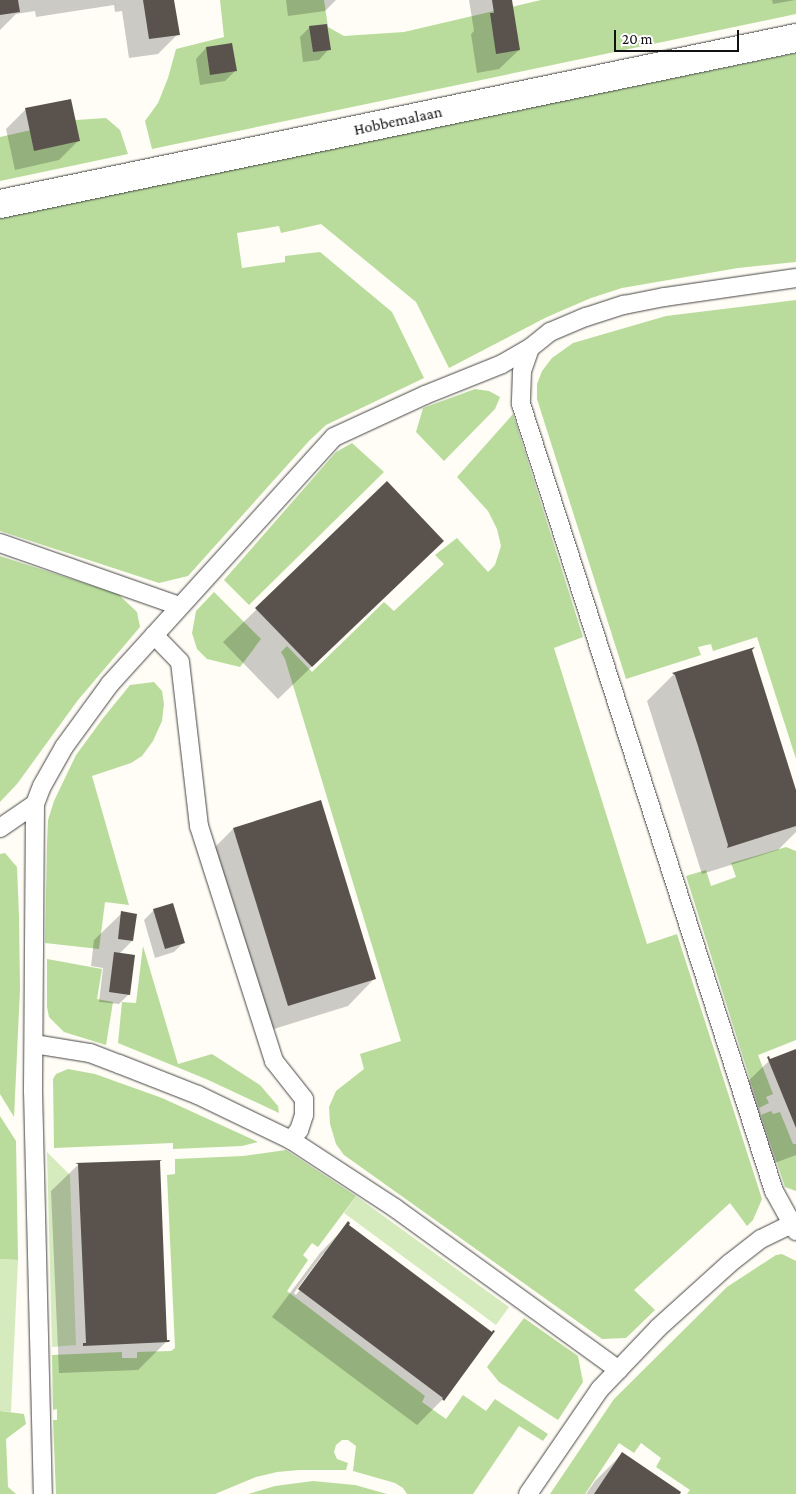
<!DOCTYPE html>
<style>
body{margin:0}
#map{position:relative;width:796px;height:1494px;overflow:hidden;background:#fffdf5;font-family:"Crimson Pro",serif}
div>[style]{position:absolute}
.green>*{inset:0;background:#d5ebbd}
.forest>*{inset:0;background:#b9dc9c}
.shadow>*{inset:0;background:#0003}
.building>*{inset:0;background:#5a524d}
.roads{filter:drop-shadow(0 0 1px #444) drop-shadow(0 0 1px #444)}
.service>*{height:18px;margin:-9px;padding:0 9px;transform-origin:9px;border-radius:9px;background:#fff}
.minor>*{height:28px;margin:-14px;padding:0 14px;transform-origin:14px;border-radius:14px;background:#fff}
span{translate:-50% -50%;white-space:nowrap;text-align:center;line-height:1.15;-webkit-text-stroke:5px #fff;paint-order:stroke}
.street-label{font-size:16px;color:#111}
.scale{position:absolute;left:614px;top:30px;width:125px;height:22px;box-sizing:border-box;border:2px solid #111;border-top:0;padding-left:6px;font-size:15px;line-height:18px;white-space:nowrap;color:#111;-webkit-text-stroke:4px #fff;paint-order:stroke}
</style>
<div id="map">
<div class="green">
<div style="clip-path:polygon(47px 1152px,70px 1175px,76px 1345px,52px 1347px)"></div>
<div style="clip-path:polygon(356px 1196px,509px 1307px,496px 1325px,344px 1213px)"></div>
<div style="clip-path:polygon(0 1259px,18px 1260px,11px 1412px,0 1411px)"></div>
</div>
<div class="forest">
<div style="clip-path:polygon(220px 0,324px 0,328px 27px,344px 36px,404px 32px,541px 0,796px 0,796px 14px,152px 149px,145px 121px,158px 103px,168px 78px,176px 49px,224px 37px)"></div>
<div style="clip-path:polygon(796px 53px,796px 262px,738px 268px,622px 288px,591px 298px,547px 317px,449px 368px,416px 302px,321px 224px,281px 233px,279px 226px,237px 233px,242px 268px,285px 262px,285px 256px,320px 252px,392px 312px,424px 378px,326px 425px,309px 441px,188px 576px,159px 583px,0 531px,0 217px)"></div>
<div style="clip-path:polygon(106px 118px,120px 130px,128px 154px,0 181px,0 137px,76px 120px)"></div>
<div style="clip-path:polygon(796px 300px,796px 759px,757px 637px,713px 651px,711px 644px,698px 647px,701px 655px,626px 679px,537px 399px,537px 384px,542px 371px,552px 358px,573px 343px,666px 316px)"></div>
<div style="clip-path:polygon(475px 389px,489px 391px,500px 397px,495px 409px,444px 461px,416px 432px,423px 408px)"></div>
<div style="clip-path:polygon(513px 414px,583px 637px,554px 648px,647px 944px,677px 934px,762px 1199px,753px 1220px,747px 1226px,730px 1203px,634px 1290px,655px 1310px,626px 1338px,602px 1339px,344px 1155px,336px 1144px,330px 1124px,329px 1107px,336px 1091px,364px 1069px,360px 1054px,401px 1041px,285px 659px,281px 652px,287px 646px,312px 672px,384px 602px,394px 611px,444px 564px,435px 555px,457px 538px,488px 572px,495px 565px,501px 546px,497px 529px,488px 511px,457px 477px)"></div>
<div style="clip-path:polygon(352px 443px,384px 472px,249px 605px,224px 580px,336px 452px)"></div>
<div style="clip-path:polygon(0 556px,118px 594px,137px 612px,140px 627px,78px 700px,17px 784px,0 802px)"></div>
<div style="clip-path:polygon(214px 592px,261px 639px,240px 667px,207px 659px,197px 649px,192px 633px,196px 611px)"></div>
<div style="clip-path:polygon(154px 682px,162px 691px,164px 704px,162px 721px,153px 741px,142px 756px,131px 763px,92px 776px,129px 905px,105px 902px,99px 949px,45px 943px,47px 843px,48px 820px,54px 801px,76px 755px,104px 717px,130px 685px)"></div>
<div style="clip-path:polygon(786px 847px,796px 851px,796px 1040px,758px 1055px,773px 1094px,766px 1097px,769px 1103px,759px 1108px,686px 876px,706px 870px,711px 886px,736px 877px,731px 863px)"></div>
<div style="clip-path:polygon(5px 853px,17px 867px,19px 916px,20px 989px,14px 1117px,0 1094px,0 854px)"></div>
<div style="clip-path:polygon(143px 946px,178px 1064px,212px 1054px,260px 1085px,278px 1106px,279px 1113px,206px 1079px,118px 1043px,122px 1002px,136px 1003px)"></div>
<div style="clip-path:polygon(47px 959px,102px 969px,97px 999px,113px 1002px,106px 1045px,64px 1032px,49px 1017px,47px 1007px)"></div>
<div style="clip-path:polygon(68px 1069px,95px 1074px,162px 1098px,258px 1142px,242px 1146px,173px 1149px,173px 1143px,54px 1148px,53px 1079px,56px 1074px)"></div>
<div style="clip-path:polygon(771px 1111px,773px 1114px,780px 1112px,793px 1144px,796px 1144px,796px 1191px,785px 1187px,761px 1115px)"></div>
<div style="clip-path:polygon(0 1116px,16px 1141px,18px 1260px,0 1259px)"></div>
<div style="clip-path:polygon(286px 1150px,356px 1196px,318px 1247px,312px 1243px,303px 1255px,308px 1260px,287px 1291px,425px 1396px,422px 1402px,446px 1419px,463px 1395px,486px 1411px,495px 1399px,548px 1434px,543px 1441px,519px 1426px,473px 1494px,407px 1494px,403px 1488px,395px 1483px,353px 1471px,356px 1446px,348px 1440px,342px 1440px,336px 1445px,334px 1452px,337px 1459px,348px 1463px,346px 1470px,299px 1470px,277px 1472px,256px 1477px,215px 1494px,56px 1494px,53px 1420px,57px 1420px,57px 1409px,53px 1410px,52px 1355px,122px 1352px,122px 1358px,137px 1358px,137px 1352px,171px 1351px,175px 1348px,167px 1175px,175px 1174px,175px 1159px,243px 1156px)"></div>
<div style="clip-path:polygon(782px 1254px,796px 1261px,796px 1494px,687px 1494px,690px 1490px,656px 1467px,661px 1458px,641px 1443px,634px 1453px,619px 1443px,585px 1494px,550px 1494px,614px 1399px,727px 1287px,776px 1255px)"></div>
<div style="clip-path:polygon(524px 1318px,578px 1356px,583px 1382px,558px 1420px,499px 1382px,487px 1367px)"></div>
<div style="clip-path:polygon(0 1411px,24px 1414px,26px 1424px,6px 1439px,8px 1487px,16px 1494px,0 1494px)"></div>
<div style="clip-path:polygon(313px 1481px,355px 1485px,387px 1494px,248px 1494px,275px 1486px)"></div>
</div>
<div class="shadow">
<div style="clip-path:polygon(0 0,173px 0,178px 34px,158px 54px,129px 58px,122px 11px,115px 12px,114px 5px,36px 17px,35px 11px,16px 14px,0 30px)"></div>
<div style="clip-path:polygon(286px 0,336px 0,325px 11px,288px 16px)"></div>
<div style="clip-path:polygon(469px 0,511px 0,519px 50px,499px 69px,477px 73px,471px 34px,474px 31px)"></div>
<div style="clip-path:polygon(772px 0,795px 0,773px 4px)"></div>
<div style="clip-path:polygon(310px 27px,329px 49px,319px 60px,303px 62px,300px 37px)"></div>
<div style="clip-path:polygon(206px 48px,236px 70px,225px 81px,200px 85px,196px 59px)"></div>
<div style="clip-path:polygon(25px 110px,79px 140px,59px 160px,15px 170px,6px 129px)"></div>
<div style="clip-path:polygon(387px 483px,443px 541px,278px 699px,223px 642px)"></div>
<div style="clip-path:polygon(675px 673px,796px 794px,796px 832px,778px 850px,702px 874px,647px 701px)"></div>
<div style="clip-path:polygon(233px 829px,375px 978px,348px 1006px,261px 1033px,206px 856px)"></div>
<div style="clip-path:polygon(154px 910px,184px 942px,174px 952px,155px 958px,144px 920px)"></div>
<div style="clip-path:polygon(122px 913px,132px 941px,119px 954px,129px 994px,119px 1004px,99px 1002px,103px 968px,91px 966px,94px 940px)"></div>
<div style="clip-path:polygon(796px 1050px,796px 1155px,772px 1164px,741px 1088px,769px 1061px)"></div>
<div style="clip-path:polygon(79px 1164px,166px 1342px,138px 1370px,59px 1373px,51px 1191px)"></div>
<div style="clip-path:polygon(evenodd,347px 1225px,444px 1398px,417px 1425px,272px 1317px,320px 1253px,347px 1225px,323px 1254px,326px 1254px,296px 1295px,294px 1293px,323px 1254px)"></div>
<div style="clip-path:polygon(622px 1454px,679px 1494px,586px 1494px,595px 1481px)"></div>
</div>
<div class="building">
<div style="clip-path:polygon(0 0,18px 0,20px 12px,0 15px)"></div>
<div style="clip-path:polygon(143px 0,174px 0,180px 35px,149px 39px)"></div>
<div style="clip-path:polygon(492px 0,512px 0,520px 50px,496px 54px,490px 13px,494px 13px)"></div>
<div style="clip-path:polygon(327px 24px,331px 50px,313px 52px,309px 26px)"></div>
<div style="clip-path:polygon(232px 43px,237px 71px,210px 75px,206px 47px)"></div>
<div style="clip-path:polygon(71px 99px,80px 141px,34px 151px,25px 108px)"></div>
<div style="clip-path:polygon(387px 481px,444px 541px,312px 667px,255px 608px)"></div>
<div style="clip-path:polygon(755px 647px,752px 650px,796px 790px,796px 826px,727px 848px,728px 845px,698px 746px,675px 675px,672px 673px)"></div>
<div style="clip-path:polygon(321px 800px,376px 979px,288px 1006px,233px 828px)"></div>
<div style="clip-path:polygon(173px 903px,185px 943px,165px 949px,153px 909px)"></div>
<div style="clip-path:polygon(121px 911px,137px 914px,133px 941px,118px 939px)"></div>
<div style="clip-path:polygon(114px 952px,135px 955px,130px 995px,109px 992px)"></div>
<div style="clip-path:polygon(796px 1049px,796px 1128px,767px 1057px,769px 1056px,770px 1059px)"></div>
<div style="clip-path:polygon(162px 1160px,160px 1161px,167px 1340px,170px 1340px,169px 1342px,83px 1346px,83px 1343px,86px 1343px,78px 1164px,75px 1163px)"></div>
<div style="clip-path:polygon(348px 1221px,350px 1223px,349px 1225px,492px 1332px,493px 1330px,495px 1331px,444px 1401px,442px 1399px,443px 1398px,298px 1289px)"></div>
<div style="clip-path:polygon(622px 1452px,681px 1492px,680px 1494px,594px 1494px)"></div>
</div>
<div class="roads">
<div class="service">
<div style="left:530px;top:348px;width:24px;rotate:109deg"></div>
<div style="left:522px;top:371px;width:33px;rotate:92deg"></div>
<div style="left:521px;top:404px;width:827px;rotate:72.18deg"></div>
<div style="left:774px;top:1191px;width:46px;rotate:61.2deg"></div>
<div style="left:0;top:543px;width:190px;rotate:19.4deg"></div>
<div style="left:154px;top:635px;width:37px;rotate:46deg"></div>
<div style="left:180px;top:662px;width:165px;rotate:83.4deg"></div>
<div style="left:199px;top:826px;width:247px;rotate:72.3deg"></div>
<div style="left:274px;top:1061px;width:48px;rotate:51.7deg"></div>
<div style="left:304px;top:1099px;width:16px;rotate:90deg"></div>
<div style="left:304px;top:1115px;width:16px;rotate:108deg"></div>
<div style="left:299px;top:1130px;width:13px;rotate:129deg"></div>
<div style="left:35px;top:804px;width:287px;rotate:90.4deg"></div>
<div style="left:33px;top:1091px;width:403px;rotate:88.6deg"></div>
<div style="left:0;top:828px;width:42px;rotate:-34.4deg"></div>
<div style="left:35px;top:804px;width:19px;rotate:-69deg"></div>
<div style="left:42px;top:786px;width:45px;rotate:-60.6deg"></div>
<div style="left:64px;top:747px;width:78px;rotate:-53.9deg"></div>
<div style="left:110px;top:684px;width:333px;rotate:-47.8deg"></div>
<div style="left:334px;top:437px;width:100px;rotate:-24.8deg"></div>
<div style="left:425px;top:395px;width:83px;rotate:-21.9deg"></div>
<div style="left:502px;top:364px;width:32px;rotate:-30deg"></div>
<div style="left:530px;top:348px;width:26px;rotate:-39deg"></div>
<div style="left:550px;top:332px;width:39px;rotate:-23deg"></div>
<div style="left:586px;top:317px;width:40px;rotate:-18deg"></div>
<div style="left:624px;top:305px;width:41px;rotate:-11.3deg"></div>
<div style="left:664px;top:297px;width:133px;rotate:-8.2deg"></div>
<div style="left:34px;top:1044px;width:57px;rotate:9.1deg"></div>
<div style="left:90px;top:1053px;width:31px;rotate:21deg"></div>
<div style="left:119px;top:1064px;width:85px;rotate:21.4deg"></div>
<div style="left:198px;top:1095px;width:103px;rotate:25.8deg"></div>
<div style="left:291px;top:1140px;width:124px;rotate:33.2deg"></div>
<div style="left:395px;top:1208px;width:276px;rotate:35.9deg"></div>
<div style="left:528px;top:1494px;width:127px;rotate:-55.6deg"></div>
<div style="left:600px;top:1389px;width:84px;rotate:-46.4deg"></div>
<div style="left:658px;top:1328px;width:97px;rotate:-42.1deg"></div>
<div style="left:730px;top:1263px;width:39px;rotate:-38deg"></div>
<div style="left:761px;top:1239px;width:39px;rotate:-26deg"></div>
</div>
<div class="minor">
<div style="left:0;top:204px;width:813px;rotate:-11.78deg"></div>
</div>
</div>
<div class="street-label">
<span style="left:398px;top:121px;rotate:-12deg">Hobbemalaan</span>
</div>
<div class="scale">20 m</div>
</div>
